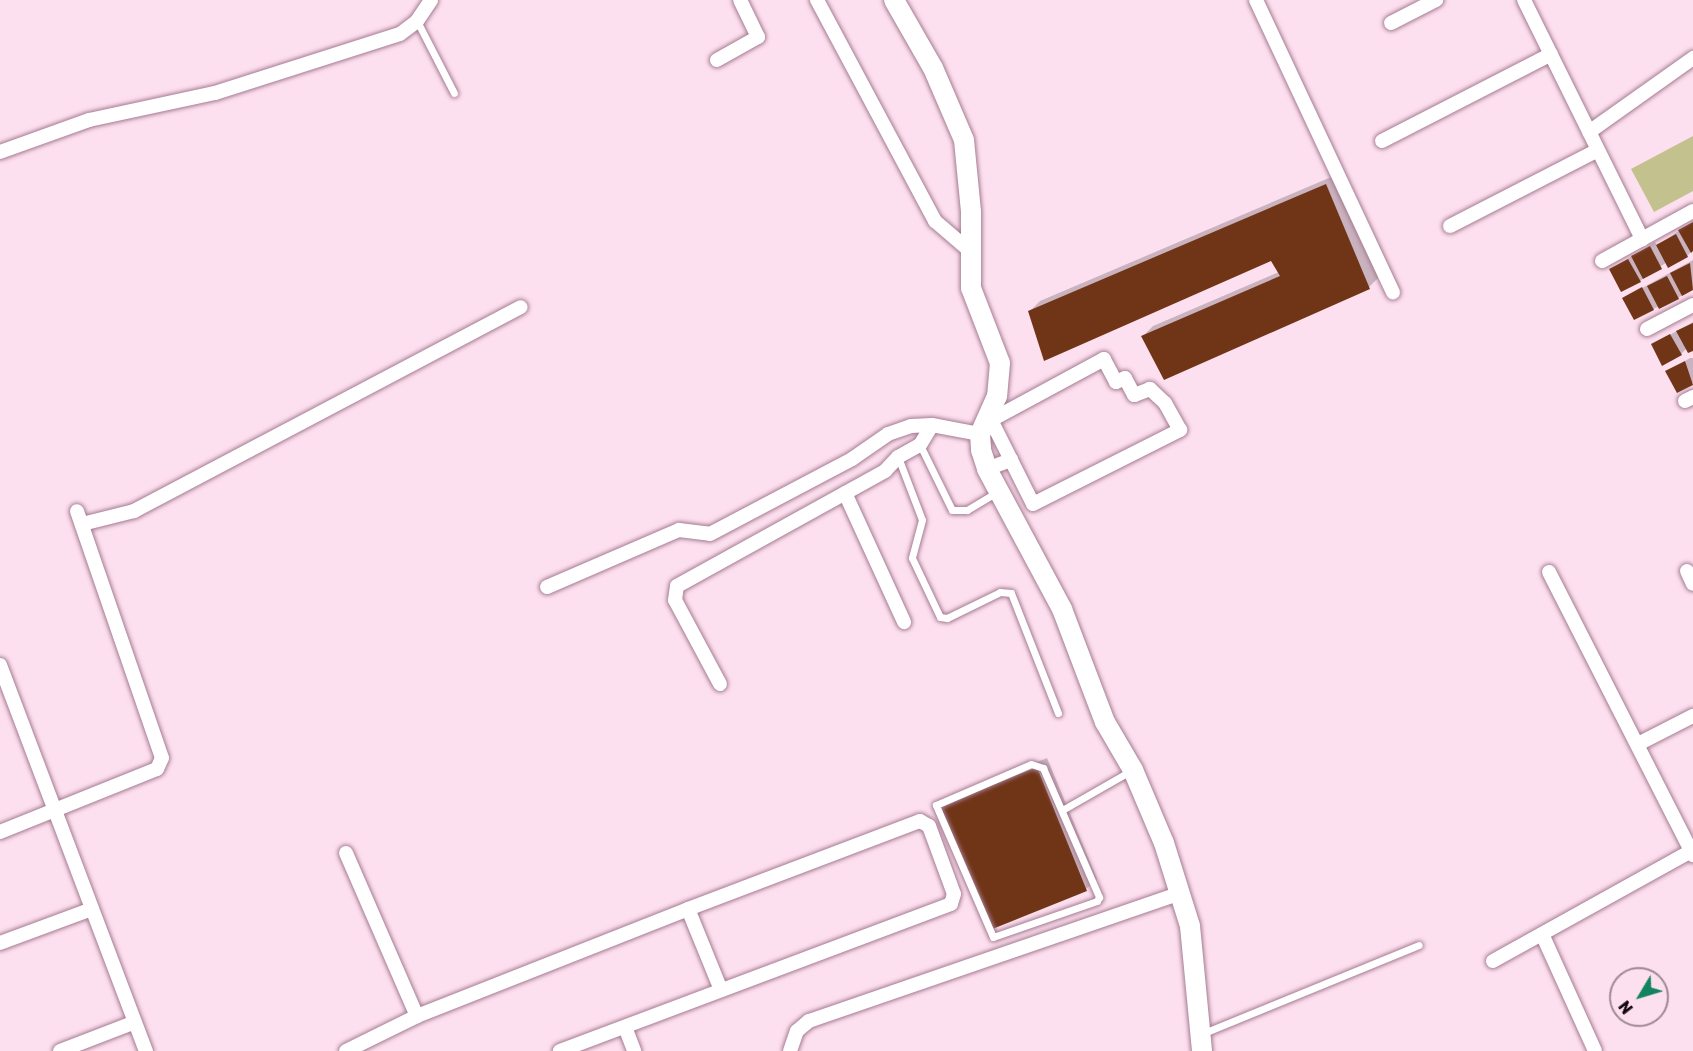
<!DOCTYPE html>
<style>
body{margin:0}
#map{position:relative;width:1693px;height:1051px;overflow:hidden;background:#fde0ef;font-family:Rubik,sans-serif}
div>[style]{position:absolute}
.green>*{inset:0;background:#c3c18d}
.shadow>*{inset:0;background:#0003}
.building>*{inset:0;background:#703516}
.roads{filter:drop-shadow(0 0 2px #a67b92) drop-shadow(0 0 2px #a67b92)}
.lane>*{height:7px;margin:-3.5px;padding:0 3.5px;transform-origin:3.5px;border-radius:3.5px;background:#fff}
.street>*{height:14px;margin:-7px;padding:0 7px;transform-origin:7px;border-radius:7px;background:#fff}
.secondary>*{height:20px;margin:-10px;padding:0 10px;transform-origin:10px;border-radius:10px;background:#fff}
span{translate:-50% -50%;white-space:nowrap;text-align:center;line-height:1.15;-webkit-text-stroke:6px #fde0ef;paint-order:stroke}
.north{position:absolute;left:1609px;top:967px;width:60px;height:60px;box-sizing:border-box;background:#fde0ef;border:2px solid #a08995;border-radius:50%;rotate:232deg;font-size:16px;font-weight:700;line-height:24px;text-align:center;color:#14060e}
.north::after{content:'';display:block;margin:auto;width:21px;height:27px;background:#13825f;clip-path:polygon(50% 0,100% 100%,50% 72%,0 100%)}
</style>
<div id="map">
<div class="green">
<div style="clip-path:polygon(1693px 136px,1693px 191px,1654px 212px,1631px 169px)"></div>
</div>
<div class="shadow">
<div style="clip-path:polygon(1336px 175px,1379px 277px,1369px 287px,1143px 336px,1153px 326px,1279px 272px,1272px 259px,1030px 311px,1040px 301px)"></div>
<div style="clip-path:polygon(1693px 221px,1693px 250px,1687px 256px,1667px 262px,1640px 281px,1611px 269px,1655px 242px,1657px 246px)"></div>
<div style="clip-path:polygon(1693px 260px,1693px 288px,1678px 298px,1653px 309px,1624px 298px)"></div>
<div style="clip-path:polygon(1693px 322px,1693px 349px,1687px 348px,1681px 354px,1653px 344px)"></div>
<div style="clip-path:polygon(1690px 358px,1693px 358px,1693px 383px,1677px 391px,1667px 372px)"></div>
<div style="clip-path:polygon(1047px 758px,1097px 879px,1086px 889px,991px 928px,952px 796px)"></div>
</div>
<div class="building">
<div style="clip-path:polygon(1326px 184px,1370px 289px,1164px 380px,1141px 336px,1280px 276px,1271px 261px,1044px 361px,1028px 311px)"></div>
<div style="clip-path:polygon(1693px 222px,1693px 251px,1691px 253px,1678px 230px)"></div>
<div style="clip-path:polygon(1676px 234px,1688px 257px,1668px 268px,1656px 245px)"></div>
<div style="clip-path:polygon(1650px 246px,1662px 269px,1643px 279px,1631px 256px)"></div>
<div style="clip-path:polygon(1628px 259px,1641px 282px,1621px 292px,1609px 269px)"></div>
<div style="clip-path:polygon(1690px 263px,1693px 290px,1682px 296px,1670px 273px)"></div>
<div style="clip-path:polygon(1667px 276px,1679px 299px,1659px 309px,1647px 286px)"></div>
<div style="clip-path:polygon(1642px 287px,1654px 310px,1634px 320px,1622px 298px)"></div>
<div style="clip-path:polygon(1693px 323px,1693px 351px,1688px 353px,1676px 331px)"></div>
<div style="clip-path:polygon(1670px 334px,1682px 355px,1662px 366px,1651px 344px)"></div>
<div style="clip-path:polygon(1685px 361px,1693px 385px,1677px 393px,1665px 371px)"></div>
<div style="clip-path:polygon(1037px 767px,1087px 891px,990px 930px,940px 806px)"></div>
</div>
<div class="roads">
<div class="lane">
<div style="left:417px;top:21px;width:81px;rotate:62.8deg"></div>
<div style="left:920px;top:445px;width:72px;rotate:63.8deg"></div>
<div style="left:952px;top:510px;width:15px"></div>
<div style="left:967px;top:510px;width:35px;rotate:-31deg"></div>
<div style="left:898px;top:457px;width:67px;rotate:69.1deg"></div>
<div style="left:922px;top:520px;width:39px;rotate:105deg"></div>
<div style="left:912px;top:558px;width:65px;rotate:64.6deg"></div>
<div style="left:940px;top:617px;width:7px;rotate:8deg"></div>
<div style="left:947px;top:618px;width:59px;rotate:-26.1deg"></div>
<div style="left:1000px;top:592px;width:11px;rotate:5deg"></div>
<div style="left:1011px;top:593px;width:129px;rotate:68.6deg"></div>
<div style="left:1031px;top:764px;width:13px;rotate:18deg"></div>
<div style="left:1043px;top:768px;width:141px;rotate:66.5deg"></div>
<div style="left:1099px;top:897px;width:4px;rotate:117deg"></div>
<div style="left:1097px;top:901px;width:110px;rotate:160.9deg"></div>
<div style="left:993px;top:937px;width:144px;rotate:-113.4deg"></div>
<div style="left:936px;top:805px;width:103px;rotate:-23.3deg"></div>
<div style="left:1064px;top:809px;width:78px;rotate:-29.8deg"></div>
<div style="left:1204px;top:1033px;width:232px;rotate:-22.3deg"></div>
</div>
<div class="street">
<div style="left:817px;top:0;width:251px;rotate:61.9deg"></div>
<div style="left:935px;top:221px;width:48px;rotate:40.7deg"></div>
<div style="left:1256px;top:0;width:323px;rotate:64.9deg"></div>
<div style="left:1524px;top:0;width:267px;rotate:63.7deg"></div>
<div style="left:1391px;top:23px;width:51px;rotate:-27.1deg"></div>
<div style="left:717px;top:60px;width:47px;rotate:-29.3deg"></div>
<div style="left:758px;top:37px;width:41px;rotate:-115.9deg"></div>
<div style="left:1589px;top:132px;width:128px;rotate:-35.4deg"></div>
<div style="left:1382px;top:141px;width:190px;rotate:-27.2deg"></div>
<div style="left:0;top:152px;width:95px;rotate:-19.8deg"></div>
<div style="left:89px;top:120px;width:129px;rotate:-12.1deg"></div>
<div style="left:215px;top:93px;width:194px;rotate:-17.7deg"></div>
<div style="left:400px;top:34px;width:21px;rotate:-37deg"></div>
<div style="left:417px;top:21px;width:25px;rotate:-56deg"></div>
<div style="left:1450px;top:226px;width:166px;rotate:-27.2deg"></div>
<div style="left:1602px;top:261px;width:104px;rotate:-28.8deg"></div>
<div style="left:1647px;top:329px;width:52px;rotate:-27.6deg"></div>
<div style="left:1685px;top:401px;width:9px;rotate:-27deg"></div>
<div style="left:987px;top:469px;width:26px;rotate:-21deg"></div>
<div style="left:1011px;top:460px;width:49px;rotate:63.4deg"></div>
<div style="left:1033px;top:504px;width:165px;rotate:-26.7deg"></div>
<div style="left:1180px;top:430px;width:31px;rotate:-119deg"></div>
<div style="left:1165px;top:403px;width:21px;rotate:-137deg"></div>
<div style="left:1150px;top:389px;width:17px;rotate:159deg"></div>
<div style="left:1134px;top:395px;width:19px;rotate:-118deg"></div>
<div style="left:1125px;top:378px;width:10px;rotate:156deg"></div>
<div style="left:1116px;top:382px;width:26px;rotate:-118deg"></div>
<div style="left:1104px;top:359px;width:128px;rotate:151.6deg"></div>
<div style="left:991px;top:420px;width:45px;rotate:63.4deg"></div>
<div style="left:845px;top:493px;width:142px;rotate:65.4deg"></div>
<div style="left:82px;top:524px;width:54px;rotate:-14deg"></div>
<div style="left:134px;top:511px;width:437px;rotate:-27.8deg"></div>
<div style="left:1687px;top:571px;width:14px;rotate:65deg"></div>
<div style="left:1549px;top:572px;width:318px;rotate:63deg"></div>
<div style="left:547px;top:587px;width:144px;rotate:-23.4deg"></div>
<div style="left:679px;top:530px;width:31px;rotate:7deg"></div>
<div style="left:710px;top:534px;width:161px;rotate:-27.8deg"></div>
<div style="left:852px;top:459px;width:44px;rotate:-34.8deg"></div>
<div style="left:888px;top:434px;width:24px;rotate:-19deg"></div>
<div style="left:911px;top:426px;width:21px;rotate:-3deg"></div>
<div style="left:932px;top:425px;width:49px;rotate:10.6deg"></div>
<div style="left:0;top:665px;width:413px;rotate:69.3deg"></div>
<div style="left:720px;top:684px;width:95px;rotate:-118.2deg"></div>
<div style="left:675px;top:600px;width:14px;rotate:-82deg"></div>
<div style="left:677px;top:586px;width:238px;rotate:-28.9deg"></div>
<div style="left:885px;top:471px;width:19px;rotate:-47deg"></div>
<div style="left:898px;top:457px;width:25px;rotate:-29deg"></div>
<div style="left:920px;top:445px;width:23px;rotate:-59deg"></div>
<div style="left:1638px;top:744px;width:62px;rotate:-27deg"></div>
<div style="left:0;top:832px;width:169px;rotate:-21.9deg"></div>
<div style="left:157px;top:769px;width:12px;rotate:-66deg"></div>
<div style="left:162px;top:758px;width:261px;rotate:-109deg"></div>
<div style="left:346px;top:853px;width:178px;rotate:66.5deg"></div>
<div style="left:688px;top:909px;width:87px;rotate:67.8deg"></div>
<div style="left:1542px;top:934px;width:128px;rotate:65.6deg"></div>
<div style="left:0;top:943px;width:98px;rotate:-20.3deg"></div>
<div style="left:1493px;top:961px;width:229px;rotate:-29deg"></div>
<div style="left:625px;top:1027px;width:26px;rotate:69deg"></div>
<div style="left:60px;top:1051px;width:80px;rotate:-21.1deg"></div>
<div style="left:346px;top:1051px;width:79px;rotate:-26.2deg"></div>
<div style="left:417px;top:1016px;width:291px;rotate:-21.5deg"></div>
<div style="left:688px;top:909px;width:248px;rotate:-20.8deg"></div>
<div style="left:920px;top:821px;width:10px;rotate:29deg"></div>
<div style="left:929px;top:826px;width:72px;rotate:69.8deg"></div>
<div style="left:954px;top:894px;width:10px;rotate:107deg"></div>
<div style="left:951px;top:904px;width:418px;rotate:159.4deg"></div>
<div style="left:790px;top:1051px;width:21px;rotate:-71deg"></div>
<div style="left:797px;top:1031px;width:16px;rotate:-40deg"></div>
<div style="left:809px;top:1021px;width:392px;rotate:-19deg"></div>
</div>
<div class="secondary">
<div style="left:894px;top:0;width:78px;rotate:60.2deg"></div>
<div style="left:933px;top:68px;width:78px;rotate:66.7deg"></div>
<div style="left:964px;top:140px;width:72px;rotate:84.4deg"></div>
<div style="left:971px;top:212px;width:76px;rotate:90deg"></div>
<div style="left:971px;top:288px;width:80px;rotate:68.9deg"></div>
<div style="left:1000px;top:363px;width:33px;rotate:95deg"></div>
<div style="left:997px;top:396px;width:42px;rotate:114.1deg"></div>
<div style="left:980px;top:434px;width:16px;rotate:86deg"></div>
<div style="left:981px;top:450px;width:20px;rotate:72deg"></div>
<div style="left:987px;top:469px;width:159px;rotate:61.8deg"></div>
<div style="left:1062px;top:609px;width:121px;rotate:69.2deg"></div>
<div style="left:1105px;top:722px;width:56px;rotate:59.7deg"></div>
<div style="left:1133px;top:770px;width:79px;rotate:67deg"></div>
<div style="left:1164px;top:843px;width:87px;rotate:72.6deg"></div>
<div style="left:1190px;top:926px;width:126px;rotate:84.5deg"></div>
</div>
</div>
<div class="north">N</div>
</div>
